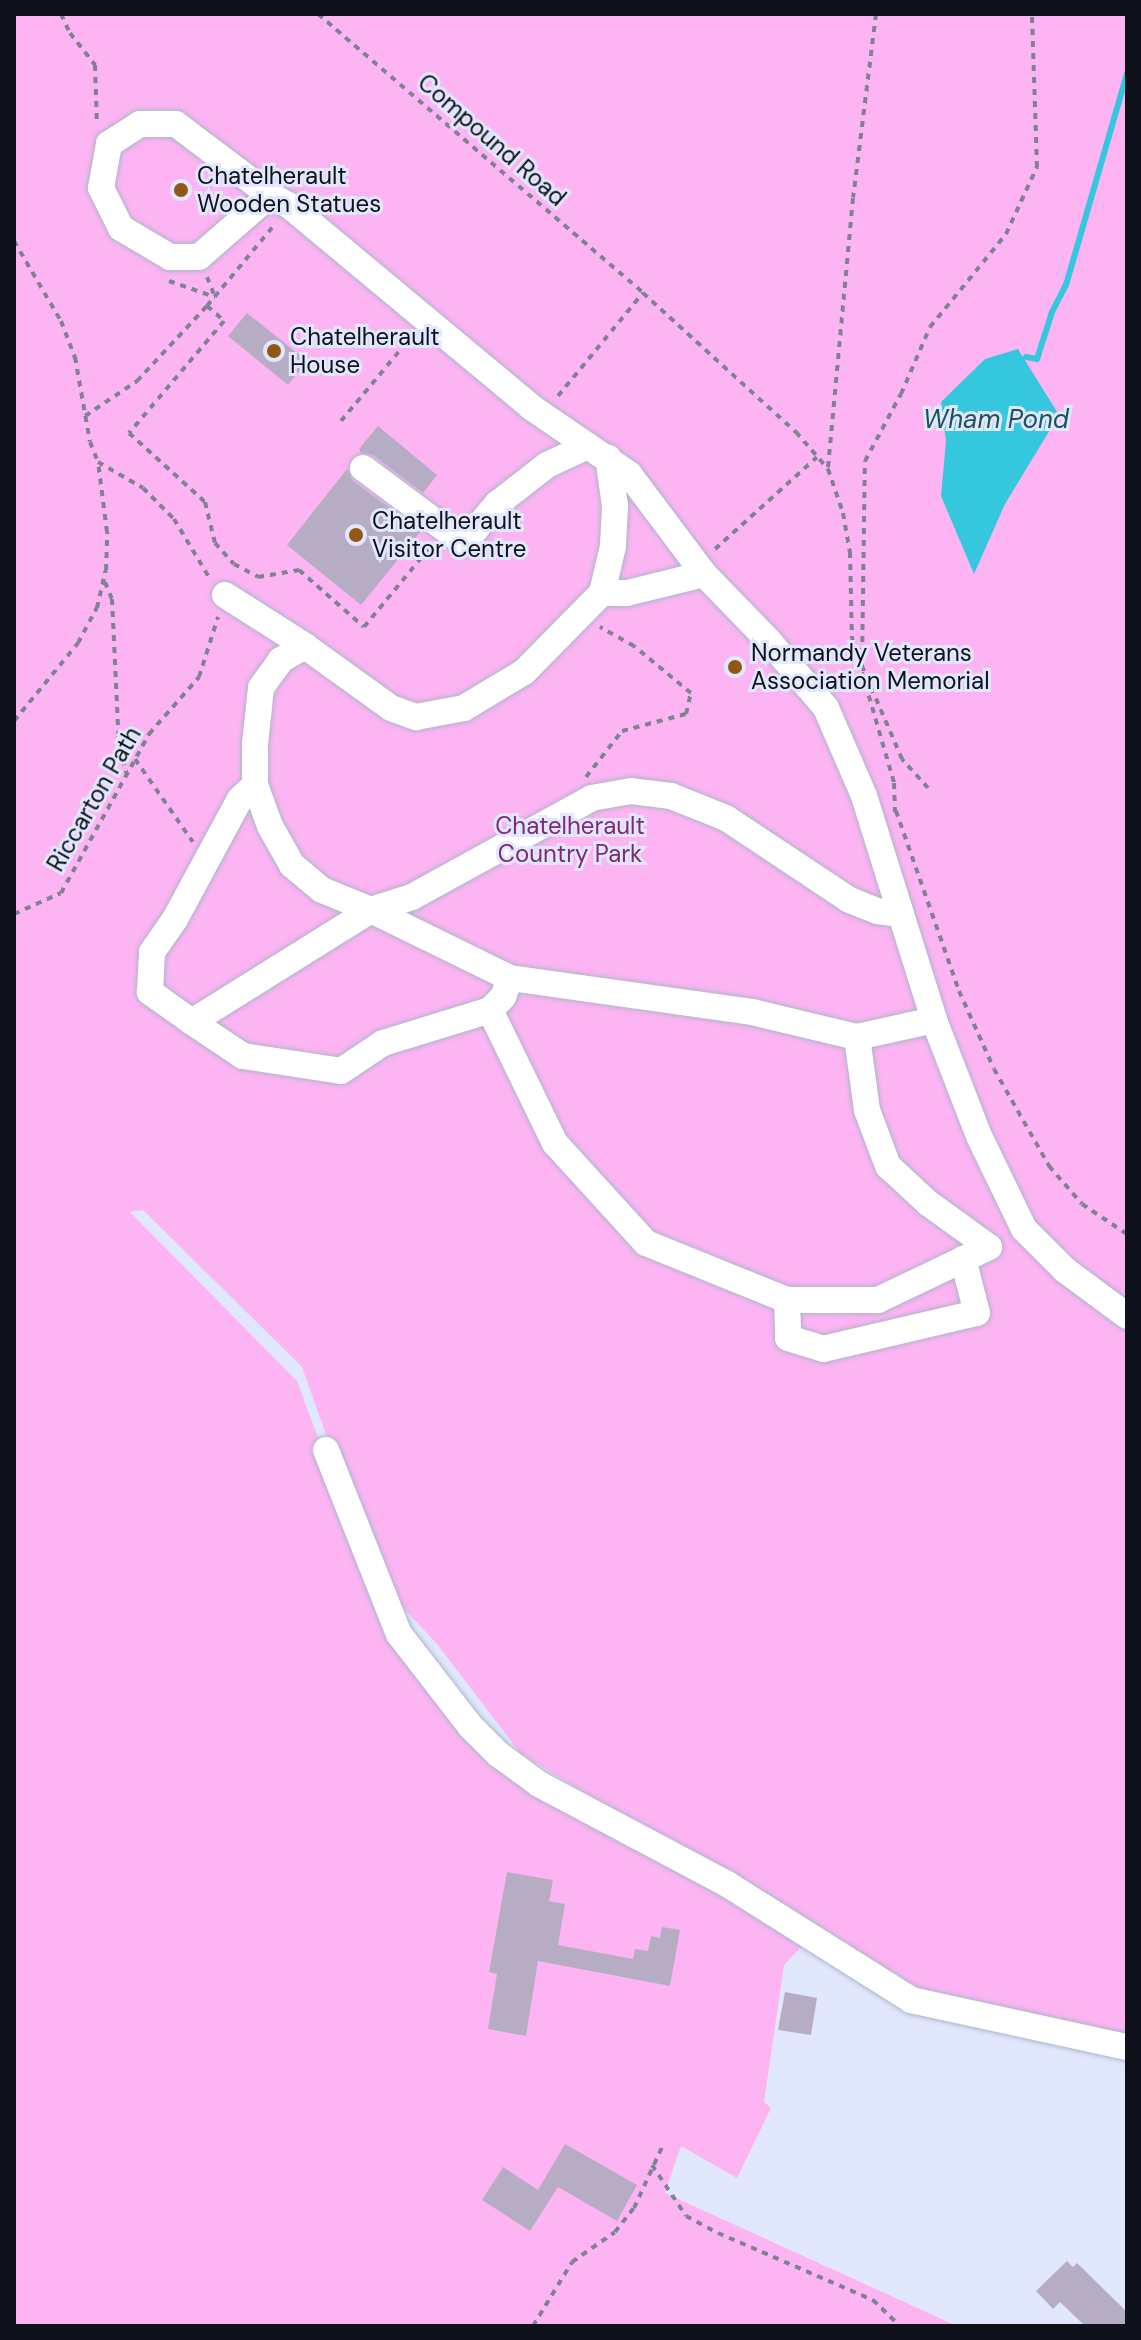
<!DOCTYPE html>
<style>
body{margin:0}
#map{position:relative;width:1141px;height:2340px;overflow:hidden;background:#e1e7fc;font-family:"DM Sans",sans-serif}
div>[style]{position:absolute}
.green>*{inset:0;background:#fdb4f2}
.water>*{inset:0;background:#34c7dd}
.stream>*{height:6px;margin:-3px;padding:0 3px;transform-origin:3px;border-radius:3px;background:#34c7dd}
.building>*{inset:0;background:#b6adc5}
.path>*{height:4px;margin-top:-2px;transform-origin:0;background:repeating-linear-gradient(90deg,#7e8392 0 6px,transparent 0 12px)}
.roads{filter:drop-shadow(0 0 2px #adb5ce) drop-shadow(0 0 2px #adb5ce)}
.minor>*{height:26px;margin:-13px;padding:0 13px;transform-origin:13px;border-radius:13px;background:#fff}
.dots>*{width:22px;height:22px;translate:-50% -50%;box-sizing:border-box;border:4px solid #e1e7fc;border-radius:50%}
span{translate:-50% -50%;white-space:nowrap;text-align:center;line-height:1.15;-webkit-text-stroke:6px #e1e7fc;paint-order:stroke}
.street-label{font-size:24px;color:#0f121b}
.poi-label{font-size:24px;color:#0f121b}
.left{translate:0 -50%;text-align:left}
.park-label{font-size:24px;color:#802977}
.water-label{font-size:26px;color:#19545d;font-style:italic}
.frame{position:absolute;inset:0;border:16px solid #0f121b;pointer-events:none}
</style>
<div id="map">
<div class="green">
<div style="clip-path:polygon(14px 14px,1127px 14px,1127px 2034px,912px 1991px,521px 1754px,437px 1644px,378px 1581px,302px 1367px,143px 1210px,130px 1212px,297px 1381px,370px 1578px,512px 1759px,809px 1939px,784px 1965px,764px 2102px,771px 2108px,737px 2178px,681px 2146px,665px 2193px,957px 2326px,14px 2326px)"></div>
</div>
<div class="water">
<div style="clip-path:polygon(1018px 349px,1059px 415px,1005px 504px,974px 574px,941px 496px,946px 441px,941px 402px,985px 359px)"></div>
</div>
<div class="stream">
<div style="left:1026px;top:357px;width:11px;rotate:10deg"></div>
<div style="left:1037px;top:359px;width:49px;rotate:-72.3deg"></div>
<div style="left:1052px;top:312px;width:30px;rotate:-63deg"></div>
<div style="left:1066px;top:285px;width:221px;rotate:-73.9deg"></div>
</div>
<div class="building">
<div style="clip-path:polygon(247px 313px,307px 361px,288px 385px,228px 336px)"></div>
<div style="clip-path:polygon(378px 426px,437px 475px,423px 493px,373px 455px,361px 453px,359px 449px)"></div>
<div style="clip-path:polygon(347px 469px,353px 481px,421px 531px,361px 605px,287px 545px)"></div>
<div style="clip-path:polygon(507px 1872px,553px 1880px,549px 1901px,565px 1904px,558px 1945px,633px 1959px,635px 1949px,648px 1951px,651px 1936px,660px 1938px,662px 1927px,680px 1930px,670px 1986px,538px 1961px,526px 2036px,488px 2029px,497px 1974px,489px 1972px)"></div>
<div style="clip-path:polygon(785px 1992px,817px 1998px,811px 2035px,778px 2030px)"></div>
<div style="clip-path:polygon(565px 2144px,637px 2185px,617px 2221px,558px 2187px,530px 2231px,482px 2200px,503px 2167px,538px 2190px)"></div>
<div style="clip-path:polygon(1067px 2261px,1073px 2267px,1077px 2263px,1127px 2312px,1127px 2326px,1085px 2326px,1060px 2302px,1053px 2309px,1036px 2291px)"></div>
</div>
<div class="path">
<div style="left:61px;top:14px;width:21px;rotate:65deg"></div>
<div style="left:70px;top:33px;width:41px;rotate:52deg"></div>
<div style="left:95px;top:65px;width:59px;rotate:88.1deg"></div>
<div style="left:318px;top:14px;width:428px;rotate:40.6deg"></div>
<div style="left:643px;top:293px;width:207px;rotate:42.3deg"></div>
<div style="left:796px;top:432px;width:49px;rotate:49.1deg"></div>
<div style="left:876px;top:14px;width:185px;rotate:97.1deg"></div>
<div style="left:853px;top:198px;width:272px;rotate:95.3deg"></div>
<div style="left:828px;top:469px;width:46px;rotate:71.2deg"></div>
<div style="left:843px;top:513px;width:40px;rotate:80deg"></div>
<div style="left:850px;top:552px;width:86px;rotate:88.7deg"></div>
<div style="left:852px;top:638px;width:151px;rotate:73.8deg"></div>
<div style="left:894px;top:783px;width:29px;rotate:88deg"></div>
<div style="left:14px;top:241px;width:93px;rotate:59.6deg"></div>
<div style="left:61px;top:321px;width:39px;rotate:69deg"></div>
<div style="left:75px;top:357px;width:86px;rotate:80deg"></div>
<div style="left:90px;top:442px;width:22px;rotate:68deg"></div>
<div style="left:98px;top:462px;width:52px;rotate:30deg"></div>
<div style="left:143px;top:488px;width:44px;rotate:45deg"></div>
<div style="left:174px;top:519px;width:70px;rotate:59deg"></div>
<div style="left:207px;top:277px;width:22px;rotate:68deg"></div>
<div style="left:169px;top:281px;width:49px;rotate:19.2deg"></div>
<div style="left:207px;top:306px;width:23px;rotate:41deg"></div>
<div style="left:224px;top:321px;width:147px;rotate:130.3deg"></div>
<div style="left:129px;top:433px;width:103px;rotate:42.2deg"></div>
<div style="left:205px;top:502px;width:42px;rotate:76.3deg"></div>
<div style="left:215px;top:543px;width:28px;rotate:48deg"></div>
<div style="left:234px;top:564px;width:27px;rotate:28deg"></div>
<div style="left:258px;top:577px;width:42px;rotate:-9.7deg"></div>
<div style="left:299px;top:570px;width:86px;rotate:41.2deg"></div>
<div style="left:364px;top:627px;width:105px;rotate:-50.4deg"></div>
<div style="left:558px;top:396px;width:134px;rotate:-50.5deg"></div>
<div style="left:85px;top:416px;width:63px;rotate:-33.9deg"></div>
<div style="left:137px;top:381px;width:103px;rotate:-47deg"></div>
<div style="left:207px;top:306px;width:108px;rotate:-50.3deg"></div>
<div style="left:341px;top:421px;width:109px;rotate:-50.2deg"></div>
<div style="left:715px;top:549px;width:137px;rotate:-42deg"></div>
<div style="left:105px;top:582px;width:18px;rotate:68deg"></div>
<div style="left:112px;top:599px;width:149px;rotate:87.3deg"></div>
<div style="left:119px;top:748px;width:27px;rotate:73deg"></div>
<div style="left:14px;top:721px;width:101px;rotate:-50.6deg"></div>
<div style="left:78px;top:643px;width:40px;rotate:-62deg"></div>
<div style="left:97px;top:608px;width:39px;rotate:-77deg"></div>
<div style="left:106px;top:570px;width:38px;rotate:-88deg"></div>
<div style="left:107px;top:532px;width:71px;rotate:-97.3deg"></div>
<div style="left:135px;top:759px;width:101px;rotate:55.1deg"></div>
<div style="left:586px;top:777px;width:58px;rotate:-52deg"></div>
<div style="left:622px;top:731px;width:66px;rotate:-14.9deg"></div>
<div style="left:686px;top:714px;width:22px;rotate:-77deg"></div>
<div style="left:691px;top:693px;width:74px;rotate:-140.5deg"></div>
<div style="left:634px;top:646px;width:39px;rotate:-151deg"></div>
<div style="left:928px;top:788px;width:39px;rotate:-132deg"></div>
<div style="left:902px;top:759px;width:101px;rotate:-113.3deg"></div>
<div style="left:862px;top:666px;width:205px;rotate:-89.2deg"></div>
<div style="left:865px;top:461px;width:76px;rotate:-61.8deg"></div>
<div style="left:901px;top:394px;width:73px;rotate:-66.6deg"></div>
<div style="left:930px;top:327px;width:120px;rotate:-50.7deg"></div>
<div style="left:1006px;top:234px;width:74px;rotate:-65.2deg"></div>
<div style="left:1037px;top:167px;width:153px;rotate:-91.9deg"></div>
<div style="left:896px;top:811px;width:191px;rotate:70.7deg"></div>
<div style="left:959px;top:991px;width:85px;rotate:65.8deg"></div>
<div style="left:994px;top:1069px;width:112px;rotate:60.4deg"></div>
<div style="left:1049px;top:1166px;width:50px;rotate:49deg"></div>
<div style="left:1082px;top:1204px;width:54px;rotate:33.7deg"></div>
<div style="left:14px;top:914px;width:51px;rotate:-24.1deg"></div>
<div style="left:61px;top:893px;width:182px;rotate:-61deg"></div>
<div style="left:149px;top:734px;width:76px;rotate:-48.7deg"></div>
<div style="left:199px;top:677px;width:63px;rotate:-72.4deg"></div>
<div style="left:652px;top:2165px;width:61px;rotate:56.3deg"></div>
<div style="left:686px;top:2216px;width:36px;rotate:28deg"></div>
<div style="left:718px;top:2233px;width:169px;rotate:23.4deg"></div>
<div style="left:873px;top:2300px;width:37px;rotate:44deg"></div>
<div style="left:533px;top:2326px;width:75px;rotate:-58.6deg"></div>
<div style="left:572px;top:2262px;width:52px;rotate:-34.9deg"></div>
<div style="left:615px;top:2232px;width:31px;rotate:-52deg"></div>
<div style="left:634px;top:2208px;width:69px;rotate:-65.3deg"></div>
</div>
<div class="roads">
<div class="minor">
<div style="left:270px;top:195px;width:94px;rotate:138.9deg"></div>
<div style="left:199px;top:257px;width:29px;rotate:180deg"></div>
<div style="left:170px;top:257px;width:57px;rotate:-149.4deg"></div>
<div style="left:121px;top:228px;width:45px;rotate:-116.6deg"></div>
<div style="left:101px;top:188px;width:45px;rotate:-79.7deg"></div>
<div style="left:109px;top:144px;width:37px;rotate:-33deg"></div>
<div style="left:140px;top:124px;width:36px"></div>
<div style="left:176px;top:124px;width:118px;rotate:37.1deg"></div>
<div style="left:270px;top:195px;width:23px;rotate:29deg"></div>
<div style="left:290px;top:206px;width:314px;rotate:39.8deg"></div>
<div style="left:531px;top:407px;width:119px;rotate:34.4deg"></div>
<div style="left:629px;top:474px;width:125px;rotate:53.1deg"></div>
<div style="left:704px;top:574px;width:92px;rotate:45.9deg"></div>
<div style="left:768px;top:640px;width:89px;rotate:49.5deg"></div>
<div style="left:826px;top:708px;width:96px;rotate:66.6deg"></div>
<div style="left:864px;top:796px;width:235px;rotate:72.6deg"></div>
<div style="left:934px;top:1020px;width:124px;rotate:68.8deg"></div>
<div style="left:979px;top:1136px;width:103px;rotate:64.2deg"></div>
<div style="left:1024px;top:1229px;width:58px;rotate:45deg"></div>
<div style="left:1065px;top:1270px;width:77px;rotate:36.6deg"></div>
<div style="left:363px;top:468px;width:126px;rotate:36.6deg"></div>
<div style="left:464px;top:543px;width:51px;rotate:-49.8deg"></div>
<div style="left:497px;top:504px;width:63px;rotate:-38deg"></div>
<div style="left:547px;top:465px;width:45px;rotate:-24.9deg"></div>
<div style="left:602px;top:593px;width:25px"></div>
<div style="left:627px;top:593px;width:79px;rotate:-13.9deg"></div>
<div style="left:225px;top:595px;width:95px;rotate:32.5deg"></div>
<div style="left:305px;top:646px;width:106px;rotate:35.8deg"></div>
<div style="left:391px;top:708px;width:27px;rotate:20deg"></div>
<div style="left:416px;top:717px;width:49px;rotate:-10.6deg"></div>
<div style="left:464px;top:708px;width:70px;rotate:-31deg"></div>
<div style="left:524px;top:672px;width:111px;rotate:-45.4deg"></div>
<div style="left:602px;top:593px;width:48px;rotate:-76.8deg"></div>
<div style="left:613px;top:546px;width:40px;rotate:-87.1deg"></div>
<div style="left:615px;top:506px;width:49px;rotate:-98.1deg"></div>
<div style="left:305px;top:646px;width:28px;rotate:150deg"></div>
<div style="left:281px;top:660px;width:34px;rotate:126deg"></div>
<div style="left:261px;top:688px;width:56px;rotate:96.1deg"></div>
<div style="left:255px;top:744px;width:41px;rotate:90deg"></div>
<div style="left:255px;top:785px;width:44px;rotate:69.9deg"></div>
<div style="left:270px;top:826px;width:45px;rotate:60.6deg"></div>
<div style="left:292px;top:865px;width:39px;rotate:40deg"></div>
<div style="left:322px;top:890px;width:53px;rotate:22.2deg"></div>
<div style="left:371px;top:910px;width:211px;rotate:148deg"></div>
<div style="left:192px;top:1022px;width:61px;rotate:33.7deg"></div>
<div style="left:243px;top:1056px;width:99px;rotate:8.7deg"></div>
<div style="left:341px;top:1071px;width:50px;rotate:-33.7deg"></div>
<div style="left:383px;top:1043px;width:112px;rotate:-17.1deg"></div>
<div style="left:901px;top:914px;width:24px;rotate:-173deg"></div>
<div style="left:877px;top:911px;width:31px;rotate:-158deg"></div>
<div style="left:848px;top:899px;width:146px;rotate:-146.4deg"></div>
<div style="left:726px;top:818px;width:59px;rotate:-158.2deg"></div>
<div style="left:671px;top:796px;width:40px;rotate:-172.9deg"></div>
<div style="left:631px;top:791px;width:40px;rotate:170deg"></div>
<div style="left:592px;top:798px;width:205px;rotate:151.2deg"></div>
<div style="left:412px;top:897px;width:43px;rotate:162.4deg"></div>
<div style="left:371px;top:910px;width:155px;rotate:26.1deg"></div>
<div style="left:510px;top:978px;width:244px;rotate:8deg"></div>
<div style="left:752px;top:1012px;width:108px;rotate:13.4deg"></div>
<div style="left:857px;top:1037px;width:79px;rotate:-12.4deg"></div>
<div style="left:510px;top:978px;width:20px;rotate:110deg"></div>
<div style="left:503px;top:997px;width:18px;rotate:135deg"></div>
<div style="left:490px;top:1010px;width:148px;rotate:64deg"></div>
<div style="left:555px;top:1143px;width:135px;rotate:47.7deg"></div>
<div style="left:646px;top:1243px;width:152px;rotate:22deg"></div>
<div style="left:787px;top:1300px;width:91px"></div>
<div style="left:878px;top:1300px;width:123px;rotate:-25.5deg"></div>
<div style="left:989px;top:1247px;width:75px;rotate:-144.2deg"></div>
<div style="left:928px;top:1203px;width:54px;rotate:-137.2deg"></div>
<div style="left:888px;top:1166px;width:60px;rotate:-110.6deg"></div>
<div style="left:867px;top:1110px;width:74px;rotate:-97.8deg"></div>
<div style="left:192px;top:1022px;width:52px;rotate:-144.5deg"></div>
<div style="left:150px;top:992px;width:40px;rotate:-87.1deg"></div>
<div style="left:152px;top:952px;width:40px;rotate:-55.1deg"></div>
<div style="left:175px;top:919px;width:136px;rotate:-61.6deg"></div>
<div style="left:240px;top:799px;width:21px;rotate:-43deg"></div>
<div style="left:787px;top:1300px;width:38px;rotate:88deg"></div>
<div style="left:788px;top:1338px;width:37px;rotate:17deg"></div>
<div style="left:823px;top:1349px;width:158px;rotate:-13.2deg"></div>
<div style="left:977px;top:1313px;width:56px;rotate:-104.5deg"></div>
<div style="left:326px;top:1450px;width:198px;rotate:68.4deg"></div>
<div style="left:399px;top:1634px;width:116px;rotate:52.3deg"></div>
<div style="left:470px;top:1726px;width:40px;rotate:45deg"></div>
<div style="left:498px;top:1754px;width:51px;rotate:36.2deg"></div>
<div style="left:539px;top:1784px;width:213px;rotate:28deg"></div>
<div style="left:727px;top:1884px;width:218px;rotate:32.2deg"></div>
<div style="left:911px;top:2000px;width:221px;rotate:12.3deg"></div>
</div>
</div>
<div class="dots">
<div style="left:181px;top:190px;background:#925715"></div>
<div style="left:274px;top:351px;background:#925715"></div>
<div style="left:356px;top:535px;background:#925715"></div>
<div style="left:735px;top:667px;background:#925715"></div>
</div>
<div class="street-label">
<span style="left:492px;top:140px;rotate:41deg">Compound Road</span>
<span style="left:94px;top:799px;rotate:-60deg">Riccarton Path</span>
</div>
<div class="poi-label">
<span class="left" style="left:197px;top:190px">Chatelherault<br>Wooden Statues</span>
<span class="left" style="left:290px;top:351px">Chatelherault<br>House</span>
<span class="left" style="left:372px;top:535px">Chatelherault<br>Visitor Centre</span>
<span class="left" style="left:751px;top:667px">Normandy Veterans<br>Association Memorial</span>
</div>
<div class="park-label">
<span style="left:570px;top:840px">Chatelherault<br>Country Park</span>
</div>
<div class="water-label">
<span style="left:996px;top:420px">Wham Pond</span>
</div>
<div class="frame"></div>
</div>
